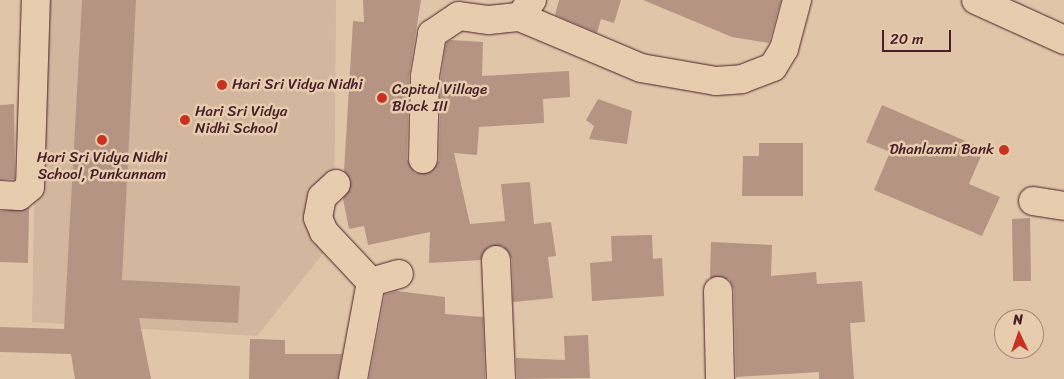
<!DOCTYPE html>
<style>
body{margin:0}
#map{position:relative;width:1064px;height:379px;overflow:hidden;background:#e1c5a9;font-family:Sriracha,sans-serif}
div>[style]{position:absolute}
.built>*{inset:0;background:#d4b69e}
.building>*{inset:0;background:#b59484}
.roads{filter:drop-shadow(0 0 1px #4a1f2b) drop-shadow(0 0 1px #4a1f2b)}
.minor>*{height:28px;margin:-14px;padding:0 14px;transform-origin:14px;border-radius:14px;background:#e7ccae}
.major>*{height:28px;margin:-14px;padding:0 14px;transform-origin:14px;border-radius:14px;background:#e7ccae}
.dots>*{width:14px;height:14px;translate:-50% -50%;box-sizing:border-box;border:2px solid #e7ccae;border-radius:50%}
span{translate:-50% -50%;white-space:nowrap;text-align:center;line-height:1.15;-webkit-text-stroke:5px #e7ccae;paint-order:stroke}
.poi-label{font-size:15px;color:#4a1f2b}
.left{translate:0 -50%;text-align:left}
.right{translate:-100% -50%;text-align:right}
.north{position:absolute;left:994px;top:309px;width:50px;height:50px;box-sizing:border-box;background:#e7ccae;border:1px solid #a8877a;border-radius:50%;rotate:357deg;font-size:14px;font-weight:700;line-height:20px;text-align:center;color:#4a1f2b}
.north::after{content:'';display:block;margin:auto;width:18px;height:22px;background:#c8321e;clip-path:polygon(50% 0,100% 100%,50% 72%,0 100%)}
.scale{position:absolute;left:882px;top:30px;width:69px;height:22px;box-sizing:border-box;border:2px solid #4a1f2b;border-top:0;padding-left:6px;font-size:15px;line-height:18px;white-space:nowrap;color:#4a1f2b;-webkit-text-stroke:4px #e7ccae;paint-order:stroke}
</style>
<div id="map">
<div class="built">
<div style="clip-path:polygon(38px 0,336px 0,334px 240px,257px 336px,32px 322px)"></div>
</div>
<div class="building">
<div style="clip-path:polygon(82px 0,136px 0,122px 280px,240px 286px,238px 323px,139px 318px,151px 379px,75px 379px,71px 354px,0 352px,0 327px,64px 329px)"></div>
<div style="clip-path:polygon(363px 0,421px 0,409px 76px,407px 159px,415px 173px,431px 172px,439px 160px,441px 77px,446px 43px,451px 40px,483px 42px,482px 76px,569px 71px,570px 97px,543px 99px,544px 123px,479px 127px,477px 155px,454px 153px,470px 224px,505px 221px,501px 184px,530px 182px,534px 224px,551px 222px,556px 256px,548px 257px,553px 298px,513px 302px,512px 259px,503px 246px,488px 247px,481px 260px,429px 263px,430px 232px,368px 245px,364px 226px,349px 229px,343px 199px,351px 181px,344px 171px,353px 21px,364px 22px)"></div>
<div style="clip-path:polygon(559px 0,621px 0,614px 23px,601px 19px,597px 33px,555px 15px)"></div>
<div style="clip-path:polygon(643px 0,781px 0,769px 43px,732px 37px)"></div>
<div style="clip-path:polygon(598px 99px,632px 111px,627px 144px,589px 139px,594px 126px,586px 120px)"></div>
<div style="clip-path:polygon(14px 104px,15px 179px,0 180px,0 105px)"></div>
<div style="clip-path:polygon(882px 105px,984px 149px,969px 184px,1000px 197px,982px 236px,874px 190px,890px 152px,866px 142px)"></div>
<div style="clip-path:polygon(759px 143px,803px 143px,803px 196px,742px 196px,743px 156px,759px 156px)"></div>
<div style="clip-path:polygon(29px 208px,28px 263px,0 262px,0 211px)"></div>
<div style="clip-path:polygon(1030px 218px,1031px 281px,1013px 281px,1012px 219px)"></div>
<div style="clip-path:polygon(652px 235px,653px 259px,662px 258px,664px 296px,592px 301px,590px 263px,612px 261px,611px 236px)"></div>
<div style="clip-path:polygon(711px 242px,772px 245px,771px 276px,816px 272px,817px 284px,862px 281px,865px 322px,850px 323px,854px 379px,819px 379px,819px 372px,736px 377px,734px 290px,729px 279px,710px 278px)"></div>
<div style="clip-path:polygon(397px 291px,445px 297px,445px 314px,483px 317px,485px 379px,369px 379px,385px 294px)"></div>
<div style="clip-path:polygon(588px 335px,590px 378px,517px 379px,516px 358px,565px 360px,564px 336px)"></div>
<div style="clip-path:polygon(250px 339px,285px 340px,285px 354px,342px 354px,338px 379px,249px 379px)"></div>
</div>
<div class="roads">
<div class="minor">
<div style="left:520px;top:17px;width:131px;rotate:22.9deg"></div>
<div style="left:641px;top:68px;width:76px;rotate:9.8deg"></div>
<div style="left:716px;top:81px;width:26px;rotate:-4deg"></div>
<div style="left:742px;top:79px;width:33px;rotate:-21deg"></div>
<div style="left:773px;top:67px;width:21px;rotate:-59deg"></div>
<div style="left:784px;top:49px;width:51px;rotate:-75.1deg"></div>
<div style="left:423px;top:159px;width:83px;rotate:-88.6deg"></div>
<div style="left:425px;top:76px;width:43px;rotate:-80.5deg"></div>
<div style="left:432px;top:34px;width:32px;rotate:-34deg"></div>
<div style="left:459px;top:16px;width:30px;rotate:8deg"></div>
<div style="left:489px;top:20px;width:31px;rotate:-6deg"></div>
<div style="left:520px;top:17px;width:21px;rotate:-55deg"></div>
<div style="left:336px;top:184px;width:19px;rotate:137deg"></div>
<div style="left:322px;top:197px;width:21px;rotate:101deg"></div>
<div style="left:318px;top:218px;width:15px;rotate:67deg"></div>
<div style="left:324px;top:232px;width:69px;rotate:46.8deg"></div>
<div style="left:0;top:195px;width:19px;rotate:3deg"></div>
<div style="left:19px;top:196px;width:14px;rotate:-39deg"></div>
<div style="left:30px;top:187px;width:187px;rotate:-88.2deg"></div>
<div style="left:1033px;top:201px;width:31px;rotate:9deg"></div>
<div style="left:496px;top:260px;width:119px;rotate:87.6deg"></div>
<div style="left:718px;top:291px;width:88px;rotate:88.7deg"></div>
<div style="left:353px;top:379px;width:99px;rotate:-79.5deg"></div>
<div style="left:371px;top:282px;width:29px;rotate:-16deg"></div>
</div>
<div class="major">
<div style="left:976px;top:0;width:97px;rotate:24.4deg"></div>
</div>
</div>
<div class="dots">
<div style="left:222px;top:85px;background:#c8321e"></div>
<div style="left:382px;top:98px;background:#c8321e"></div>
<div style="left:185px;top:120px;background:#c8321e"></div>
<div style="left:102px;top:140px;background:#c8321e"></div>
<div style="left:1004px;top:150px;background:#c8321e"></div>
</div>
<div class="poi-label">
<span class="left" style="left:232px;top:85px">Hari Sri Vidya Nidhi</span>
<span class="left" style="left:392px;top:98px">Capital Village<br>Block III</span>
<span class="left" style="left:195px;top:120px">Hari Sri Vidya<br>Nidhi School</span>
<span class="right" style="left:994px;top:150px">Dhanlaxmi Bank</span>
<span style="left:102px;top:166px">Hari Sri Vidya Nidhi<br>School, Punkunnam</span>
</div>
<div class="north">N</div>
<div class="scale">20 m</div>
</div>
